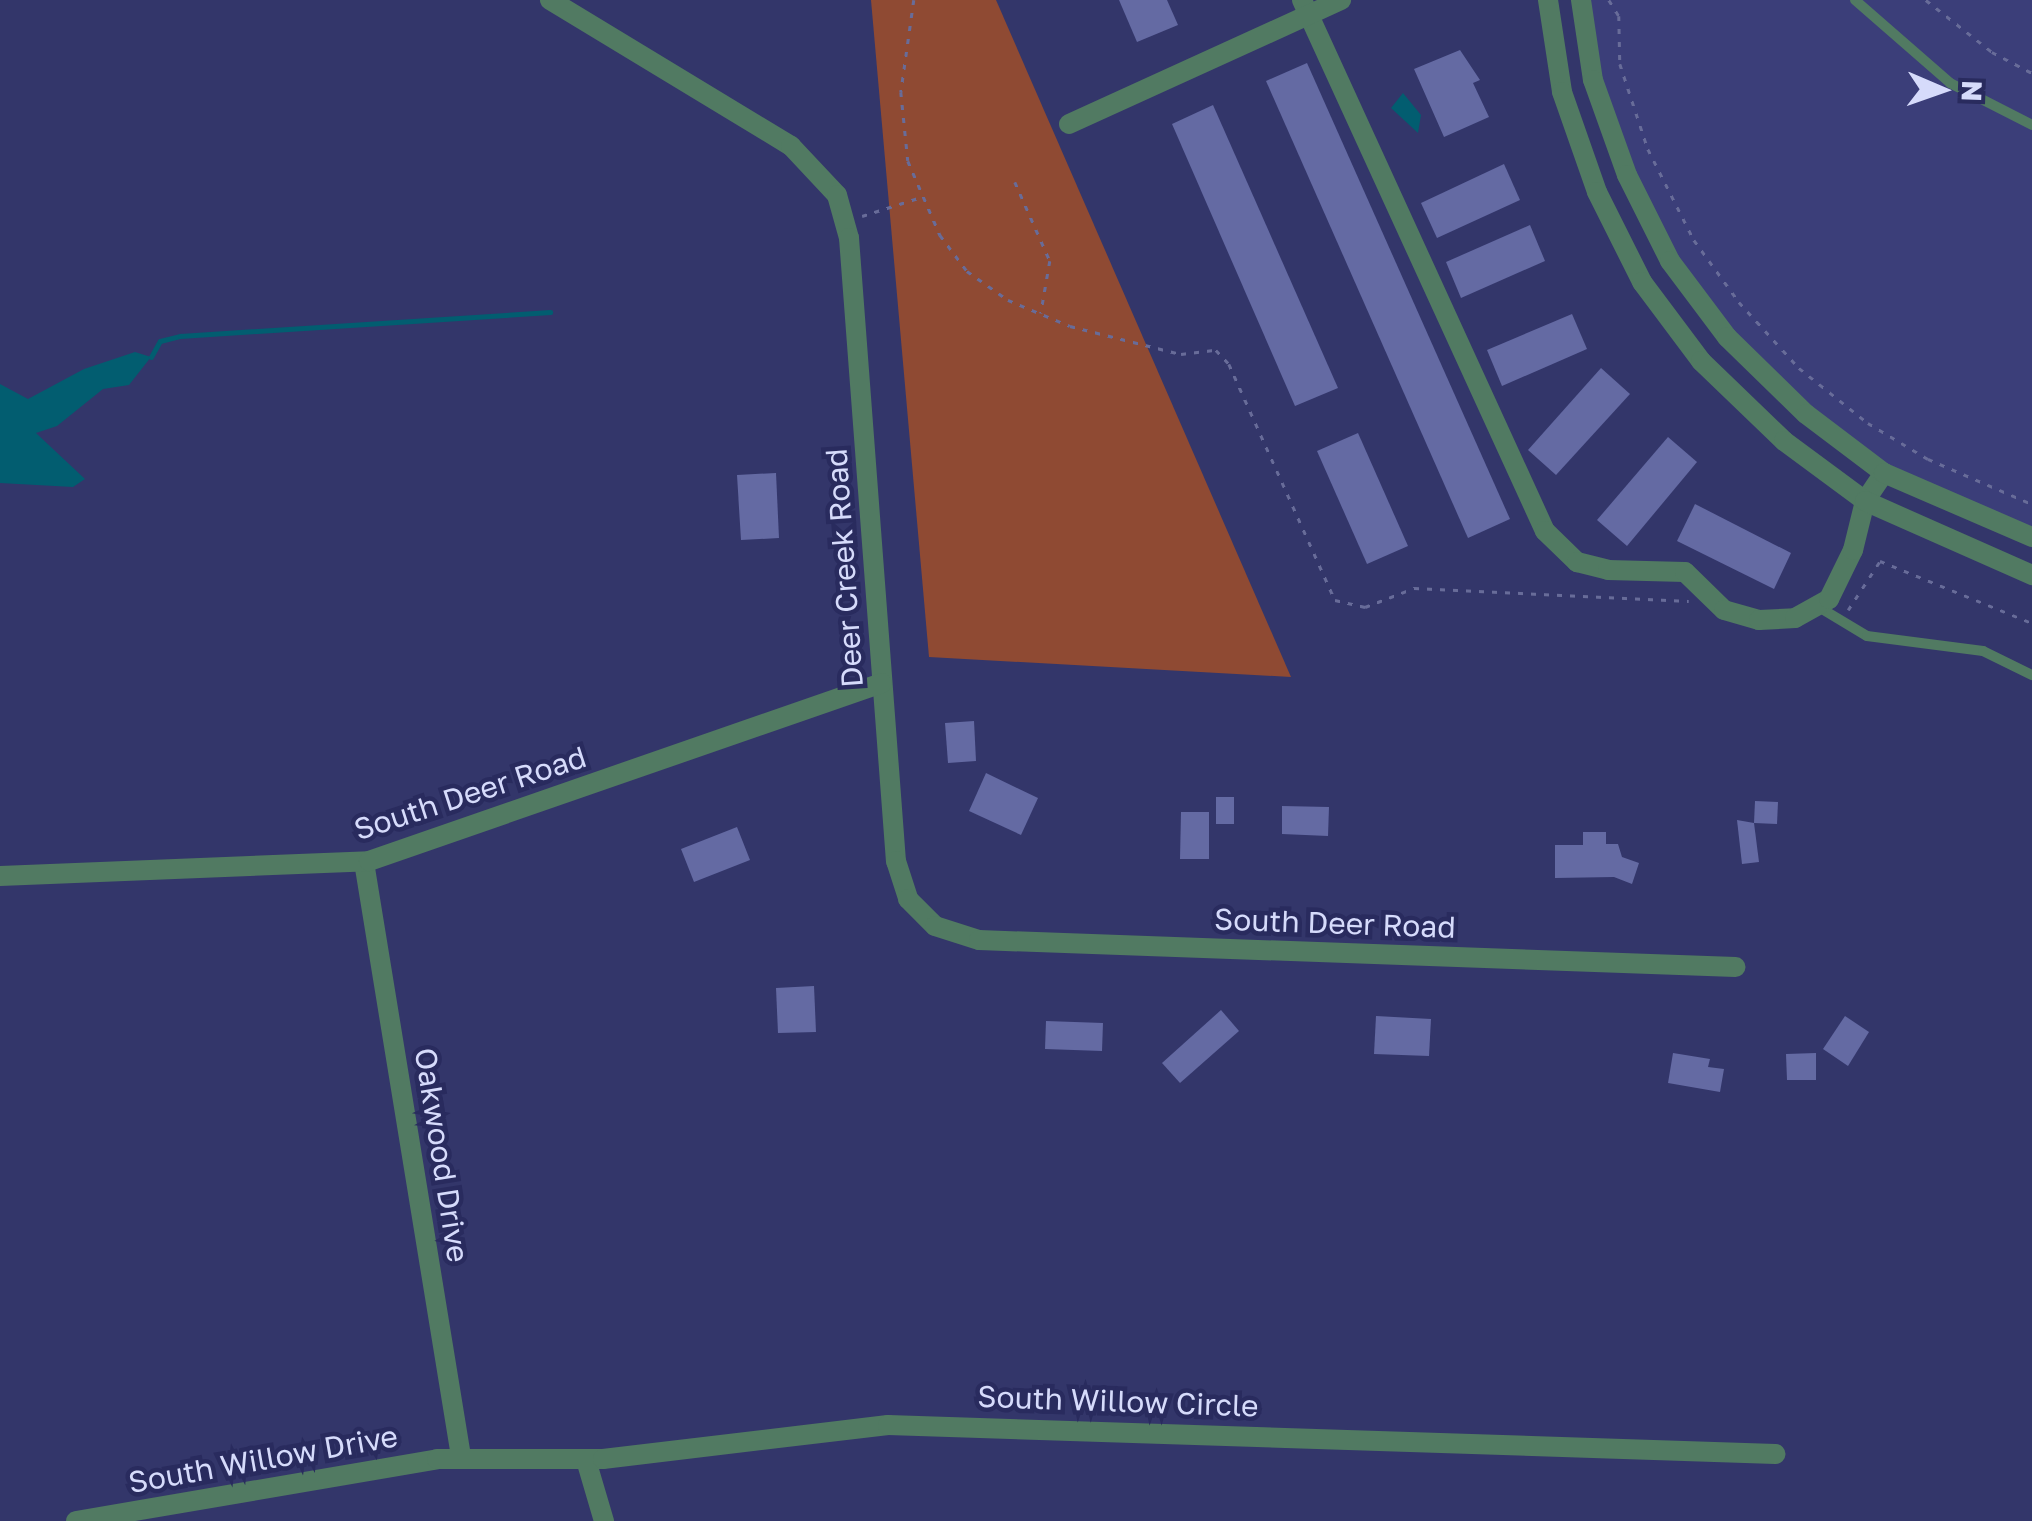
<!DOCTYPE html>
<style>
body{margin:0}
#map{position:relative;width:2032px;height:1521px;overflow:hidden;background:#33366a;font-family:"Golos Text",sans-serif}
div>[style]{position:absolute}
.built>*{inset:0;background:#3b3e79}
.green>*{inset:0;background:#8f4a33}
.water>*{inset:0;background:#025d70}
.stream>*{height:5px;margin:-2.5px;padding:0 2.5px;transform-origin:2.5px;border-radius:2.5px;background:#025d70}
.building>*{inset:0;background:#646aa3}
.path>*{height:2.5px;margin-top:-1.25px;transform-origin:0;background:repeating-linear-gradient(90deg,#686c99 0 5px,transparent 0 13px)}
.service>*{height:10px;margin:-5px;padding:0 5px;transform-origin:5px;border-radius:5px;background:#517a62}
.minor>*{height:20px;margin:-10px;padding:0 10px;transform-origin:10px;border-radius:10px;background:#517a62}
.tertiary>*{height:20px;margin:-10px;padding:0 10px;transform-origin:10px;border-radius:10px;background:#517a62}
span{translate:-50% -50%;white-space:nowrap;text-align:center;line-height:1.15;-webkit-text-stroke:9px #292b5e;paint-order:stroke}
.street-label{font-size:30px;color:#d6dbfb}
.north{position:absolute;left:1892px;top:40px;width:100px;height:100px;-webkit-text-stroke:8px #292b5e;paint-order:stroke;rotate:92deg;font-size:28px;font-weight:700;line-height:40px;text-align:center;color:#d6dbfb}
.north::after{content:'';display:block;margin:auto;width:35px;height:45px;background:#d6dbfb;clip-path:polygon(50% 0,100% 100%,50% 72%,0 100%)}
</style>
<div id="map">
<div class="built">
<div style="clip-path:polygon(1581px 0,2032px 0,2032px 537px,1884px 473px,1727px 337px,1627px 175px)"></div>
</div>
<div class="green">
<div style="clip-path:polygon(871px 0,996px 0,1291px 677px,929px 657px)"></div>
</div>
<div class="water">
<div style="clip-path:polygon(1403px 93px,1421px 115px,1418px 133px,1391px 108px)"></div>
<div style="clip-path:polygon(135px 352px,151px 357px,129px 385px,103px 389px,57px 426px,36px 433px,85px 479px,73px 487px,0 483px,0 384px,28px 399px,84px 369px)"></div>
</div>
<div class="stream">
<div style="left:151px;top:357px;width:18px;rotate:-61deg"></div>
<div style="left:160px;top:341px;width:21px;rotate:-14deg"></div>
<div style="left:180px;top:336px;width:371px;rotate:-3.7deg"></div>
</div>
<div class="building">
<div style="clip-path:polygon(1119px 0,1167px 0,1178px 25px,1137px 42px)"></div>
<div style="clip-path:polygon(1460px 50px,1480px 80px,1473px 83px,1489px 117px,1444px 137px,1414px 69px)"></div>
<div style="clip-path:polygon(1307px 63px,1510px 519px,1468px 538px,1266px 81px)"></div>
<div style="clip-path:polygon(1213px 105px,1338px 388px,1295px 406px,1172px 124px)"></div>
<div style="clip-path:polygon(1504px 164px,1520px 200px,1437px 238px,1421px 203px)"></div>
<div style="clip-path:polygon(1530px 225px,1545px 261px,1461px 298px,1446px 262px)"></div>
<div style="clip-path:polygon(1572px 314px,1587px 349px,1502px 386px,1487px 350px)"></div>
<div style="clip-path:polygon(1601px 368px,1630px 394px,1556px 475px,1528px 450px)"></div>
<div style="clip-path:polygon(1358px 433px,1408px 546px,1367px 564px,1317px 451px)"></div>
<div style="clip-path:polygon(1668px 437px,1697px 462px,1627px 546px,1597px 520px)"></div>
<div style="clip-path:polygon(776px 473px,779px 538px,741px 540px,737px 475px)"></div>
<div style="clip-path:polygon(1695px 504px,1791px 553px,1774px 589px,1677px 541px)"></div>
<div style="clip-path:polygon(974px 721px,976px 761px,948px 763px,945px 723px)"></div>
<div style="clip-path:polygon(986px 773px,1038px 798px,1021px 835px,969px 811px)"></div>
<div style="clip-path:polygon(1216px 797px,1234px 797px,1234px 824px,1216px 824px)"></div>
<div style="clip-path:polygon(1755px 801px,1778px 802px,1777px 824px,1754px 823px)"></div>
<div style="clip-path:polygon(1282px 806px,1329px 807px,1328px 836px,1282px 834px)"></div>
<div style="clip-path:polygon(1181px 812px,1209px 812px,1209px 859px,1180px 859px)"></div>
<div style="clip-path:polygon(1737px 820px,1754px 823px,1759px 862px,1742px 864px)"></div>
<div style="clip-path:polygon(737px 827px,750px 860px,694px 882px,681px 849px)"></div>
<div style="clip-path:polygon(1583px 832px,1606px 832px,1606px 844px,1618px 844px,1622px 857px,1639px 863px,1632px 884px,1614px 877px,1555px 878px,1555px 845px,1583px 845px)"></div>
<div style="clip-path:polygon(814px 986px,816px 1032px,778px 1033px,776px 988px)"></div>
<div style="clip-path:polygon(1221px 1010px,1239px 1031px,1180px 1083px,1162px 1063px)"></div>
<div style="clip-path:polygon(1376px 1016px,1431px 1019px,1429px 1056px,1374px 1054px)"></div>
<div style="clip-path:polygon(1845px 1016px,1869px 1032px,1848px 1066px,1823px 1049px)"></div>
<div style="clip-path:polygon(1046px 1021px,1103px 1023px,1102px 1051px,1045px 1049px)"></div>
<div style="clip-path:polygon(1673px 1053px,1710px 1059px,1708px 1067px,1724px 1069px,1720px 1092px,1668px 1083px)"></div>
<div style="clip-path:polygon(1816px 1053px,1816px 1080px,1787px 1080px,1786px 1054px)"></div>
</div>
<div class="path">
<div style="left:914px;top:0;width:93px;rotate:98deg"></div>
<div style="left:901px;top:92px;width:69px;rotate:84.2deg"></div>
<div style="left:908px;top:161px;width:81px;rotate:66.6deg"></div>
<div style="left:940px;top:235px;width:45px;rotate:53.1deg"></div>
<div style="left:967px;top:271px;width:50px;rotate:35.3deg"></div>
<div style="left:1008px;top:300px;width:67px;rotate:22.8deg"></div>
<div style="left:1070px;top:326px;width:114px;rotate:14.2deg"></div>
<div style="left:1181px;top:354px;width:35px;rotate:-7deg"></div>
<div style="left:1216px;top:350px;width:19px;rotate:47deg"></div>
<div style="left:1229px;top:364px;width:259px;rotate:65.8deg"></div>
<div style="left:1335px;top:600px;width:31px;rotate:13deg"></div>
<div style="left:1365px;top:607px;width:53px;rotate:-21.2deg"></div>
<div style="left:1414px;top:588px;width:275px;rotate:2.7deg"></div>
<div style="left:1609px;top:0;width:19px;rotate:58deg"></div>
<div style="left:1619px;top:16px;width:48px;rotate:88.8deg"></div>
<div style="left:1620px;top:64px;width:89px;rotate:71.8deg"></div>
<div style="left:1648px;top:149px;width:102px;rotate:63.2deg"></div>
<div style="left:1694px;top:240px;width:77px;rotate:54deg"></div>
<div style="left:1739px;top:302px;width:89px;rotate:47.7deg"></div>
<div style="left:1799px;top:368px;width:88px;rotate:38.6deg"></div>
<div style="left:1868px;top:423px;width:70px;rotate:31deg"></div>
<div style="left:1928px;top:459px;width:113px;rotate:23.4deg"></div>
<div style="left:1926px;top:0;width:84px;rotate:38.2deg"></div>
<div style="left:1992px;top:52px;width:45px;rotate:27.7deg"></div>
<div style="left:1015px;top:182px;width:86px;rotate:66.1deg"></div>
<div style="left:1050px;top:261px;width:53px;rotate:99.8deg"></div>
<div style="left:862px;top:216px;width:59px;rotate:-17.8deg"></div>
<div style="left:1848px;top:610px;width:59px;rotate:-56.9deg"></div>
<div style="left:1880px;top:561px;width:164px;rotate:22.2deg"></div>
</div>
<div class="service">
<div style="left:1855px;top:0;width:126px;rotate:41.1deg"></div>
<div style="left:1950px;top:83px;width:92px;rotate:27.1deg"></div>
<div style="left:1817px;top:606px;width:58px;rotate:31deg"></div>
<div style="left:1867px;top:636px;width:117px;rotate:7.4deg"></div>
<div style="left:1983px;top:651px;width:55px;rotate:26.1deg"></div>
</div>
<div class="minor">
<div style="left:550px;top:0;width:282px;rotate:31.2deg"></div>
<div style="left:791px;top:146px;width:67px;rotate:46.8deg"></div>
<div style="left:837px;top:195px;width:45px;rotate:74.4deg"></div>
<div style="left:849px;top:238px;width:625px;rotate:85.69deg"></div>
<div style="left:896px;top:861px;width:40px;rotate:72deg"></div>
<div style="left:908px;top:899px;width:38px;rotate:45deg"></div>
<div style="left:935px;top:926px;width:46px;rotate:17.7deg"></div>
<div style="left:979px;top:940px;width:757px;rotate:2.04deg"></div>
<div style="left:1302px;top:0;width:584px;rotate:65.41deg"></div>
<div style="left:1545px;top:531px;width:45px;rotate:44.1deg"></div>
<div style="left:1577px;top:562px;width:32px;rotate:14deg"></div>
<div style="left:1608px;top:570px;width:77px;rotate:1.5deg"></div>
<div style="left:1685px;top:572px;width:54px;rotate:44.3deg"></div>
<div style="left:1724px;top:610px;width:36px;rotate:16deg"></div>
<div style="left:1759px;top:620px;width:36px;rotate:-3deg"></div>
<div style="left:1795px;top:618px;width:39px;rotate:-29deg"></div>
<div style="left:1829px;top:599px;width:55px;rotate:-63.9deg"></div>
<div style="left:1853px;top:550px;width:50px;rotate:-76.2deg"></div>
<div style="left:1865px;top:501px;width:34px;rotate:-56deg"></div>
<div style="left:1069px;top:124px;width:299px;rotate:-24.5deg"></div>
<div style="left:364px;top:862px;width:602px;rotate:80.73deg"></div>
<div style="left:0;top:876px;width:369px;rotate:-2.3deg"></div>
<div style="left:369px;top:861px;width:543px;rotate:-19.14deg"></div>
<div style="left:586px;top:1460px;width:64px;rotate:73.6deg"></div>
<div style="left:76px;top:1521px;width:366px;rotate:-9.7deg"></div>
<div style="left:437px;top:1459px;width:166px"></div>
<div style="left:603px;top:1459px;width:287px;rotate:-6.8deg"></div>
<div style="left:888px;top:1425px;width:888px;rotate:1.87deg"></div>
</div>
<div class="tertiary">
<div style="left:1548px;top:0;width:93px;rotate:81.3deg"></div>
<div style="left:1562px;top:92px;width:106px;rotate:70.7deg"></div>
<div style="left:1597px;top:192px;width:101px;rotate:63.4deg"></div>
<div style="left:1642px;top:282px;width:99px;rotate:53.2deg"></div>
<div style="left:1701px;top:361px;width:115px;rotate:43.9deg"></div>
<div style="left:1784px;top:441px;width:101px;rotate:36.5deg"></div>
<div style="left:1865px;top:501px;width:183px;rotate:23.9deg"></div>
<div style="left:1581px;top:0;width:81px;rotate:81.5deg"></div>
<div style="left:1593px;top:80px;width:101px;rotate:70.3deg"></div>
<div style="left:1627px;top:175px;width:96px;rotate:63.4deg"></div>
<div style="left:1670px;top:261px;width:95px;rotate:53.1deg"></div>
<div style="left:1727px;top:337px;width:110px;rotate:44.3deg"></div>
<div style="left:1806px;top:414px;width:98px;rotate:37.1deg"></div>
<div style="left:1884px;top:473px;width:161px;rotate:23.4deg"></div>
</div>
<div class="street-label">
<span style="left:844px;top:568px;rotate:-94deg">Deer Creek Road</span>
<span style="left:470px;top:793px;rotate:-18deg">South Deer Road</span>
<span style="left:1335px;top:923px;rotate:2deg">South Deer Road</span>
<span style="left:442px;top:1155px;rotate:81deg">Oakwood Drive</span>
<span style="left:1118px;top:1401px;rotate:2deg">South Willow Circle</span>
<span style="left:263px;top:1459px;rotate:-10deg">South Willow Drive</span>
</div>
<div class="north">N</div>
</div>
